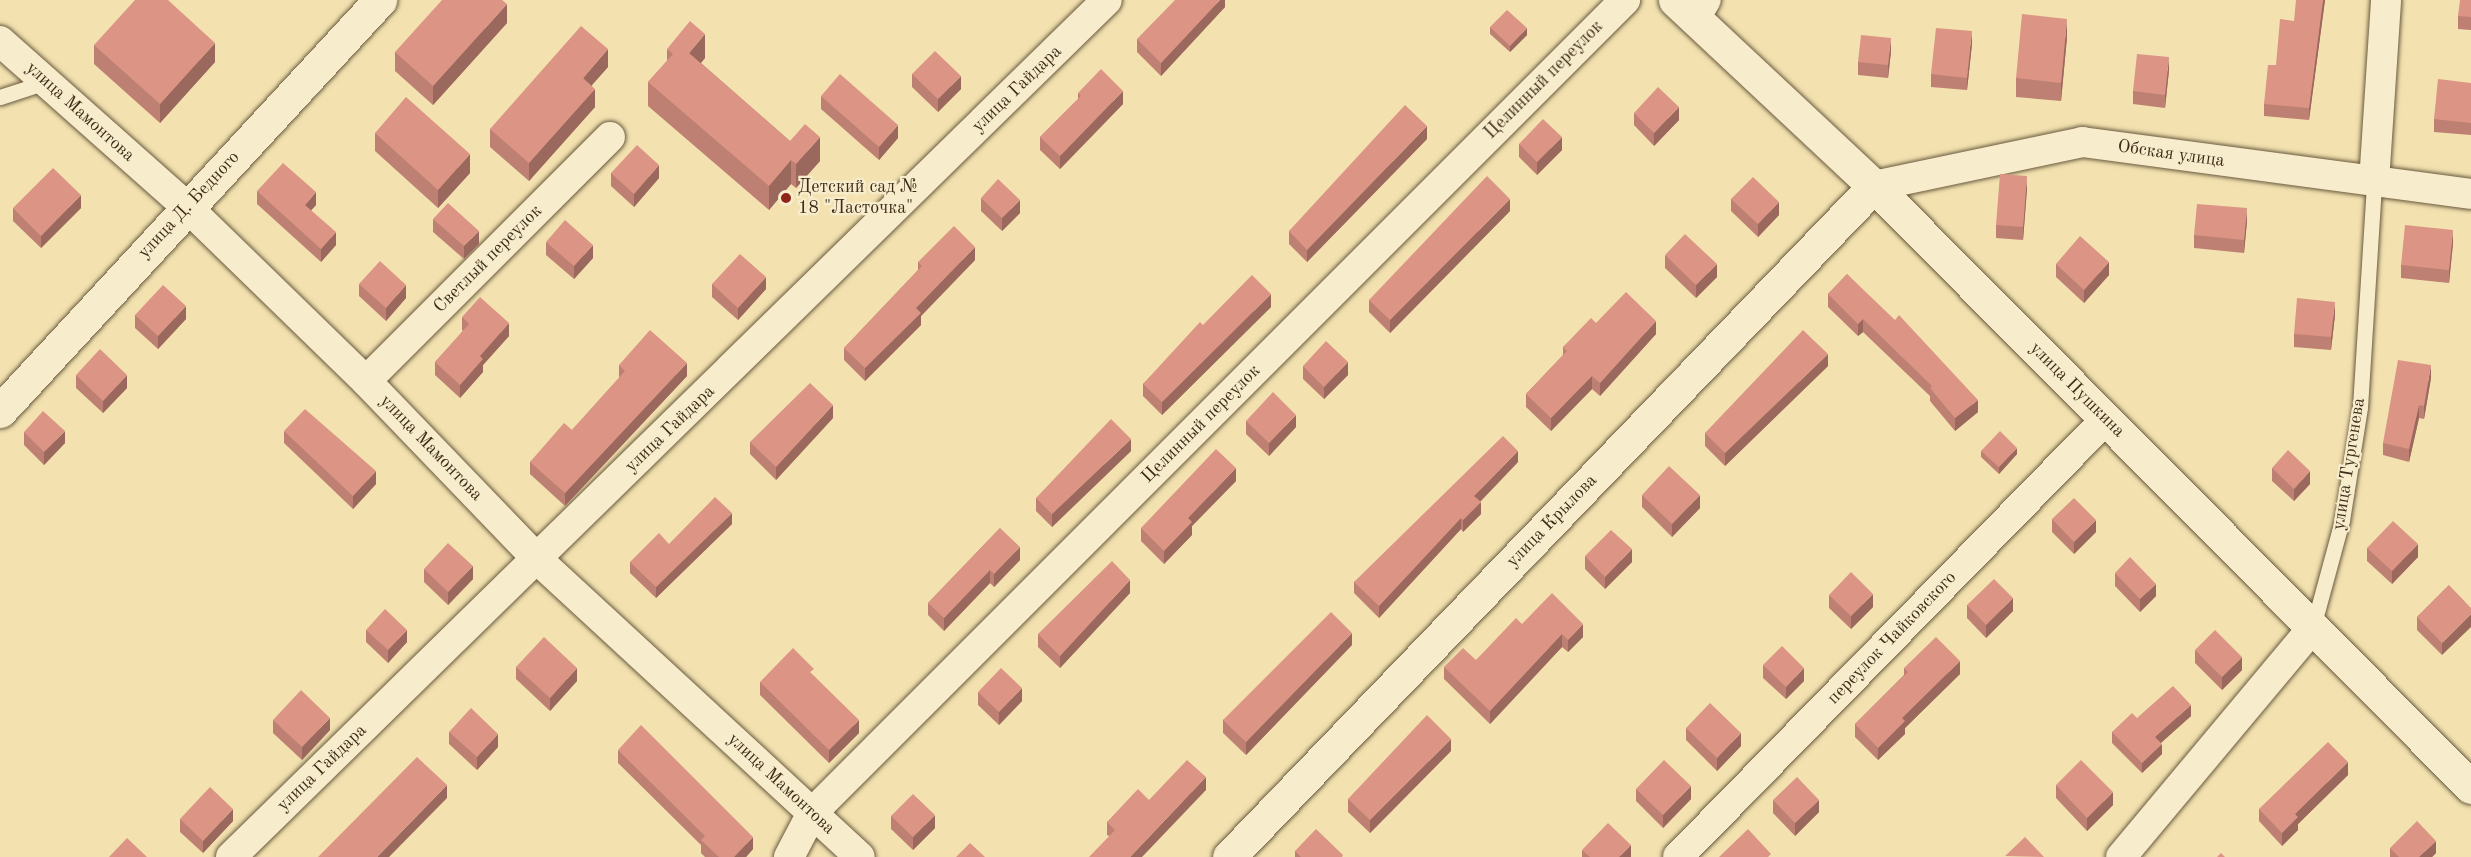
<!DOCTYPE html>
<meta charset="utf-8">
<style>
body{margin:0}
#map{position:relative;width:2471px;height:857px;overflow:hidden;background:#f3e2b0;font-family:"Old Standard TT",serif}
div>[style]{position:absolute}
.roads{filter:drop-shadow(0 0 2px #6a5a3e) drop-shadow(0 0 2px #6a5a3e)}
.service>*{height:15px;margin:-7.5px;padding:0 7.5px;transform-origin:7.5px;border-radius:7.5px;background:#f7eccc}
.minor>*{height:30px;margin:-15px;padding:0 15px;transform-origin:15px;border-radius:15px;background:#f7eccc}
.tertiary>*{height:33px;margin:-16.5px;padding:0 16.5px;transform-origin:16.5px;border-radius:16.5px;background:#f7eccc}
.wall>*{inset:0;background:#bd8072}
.shaded-wall>*{inset:0;background:#9a685d}
.building>*{inset:0;background:#dc9585}
.dots>*{width:16px;height:16px;translate:-50% -50%;box-sizing:border-box;border:3px solid #f7eccc;border-radius:50%}
span{translate:-50% -50%;white-space:nowrap;text-align:center;line-height:1.15;-webkit-text-stroke:4.5px #f7eccc;paint-order:stroke}
.street-label{font-size:18px;color:#3d2c18}
.poi-label{font-size:18px;color:#3d2c18}
.left{translate:0 -50%;text-align:left}
</style>
<div id="map">
<div class="roads">
<div class="service">
<div style="left:0;top:97px;width:48px;rotate:-18.1deg"></div>
<div style="left:2313px;top:627px;width:111px;rotate:-74.8deg"></div>
<div style="left:2342px;top:520px;width:114px;rotate:-80.9deg"></div>
<div style="left:2360px;top:407px;width:225px;rotate:-86.4deg"></div>
</div>
<div class="minor">
<div style="left:1695px;top:18px;width:21px;rotate:-59deg"></div>
<div style="left:0;top:41px;width:250px;rotate:41.6deg"></div>
<div style="left:187px;top:207px;width:250px;rotate:44.2deg"></div>
<div style="left:366px;top:381px;width:247px;rotate:46.1deg"></div>
<div style="left:537px;top:559px;width:439px;rotate:42.7deg"></div>
<div style="left:2374px;top:182px;width:182px;rotate:-86.2deg"></div>
<div style="left:1874px;top:186px;width:213px;rotate:-11.9deg"></div>
<div style="left:2082px;top:142px;width:392px;rotate:7.6deg"></div>
<div style="left:366px;top:381px;width:345px;rotate:-45deg"></div>
<div style="left:231px;top:857px;width:1225px;rotate:-44.37deg"></div>
<div style="left:789px;top:857px;width:50px;rotate:-62.4deg"></div>
<div style="left:812px;top:813px;width:1150px;rotate:-45deg"></div>
<div style="left:1678px;top:857px;width:612px;rotate:-45.66deg"></div>
<div style="left:2121px;top:857px;width:300px;rotate:-50.1deg"></div>
</div>
<div class="tertiary">
<div style="left:1675px;top:0;width:272px;rotate:43.1deg"></div>
<div style="left:1874px;top:186px;width:847px;rotate:45.19deg"></div>
<div style="left:0;top:411px;width:560px;rotate:-47.24deg"></div>
<div style="left:1229px;top:857px;width:931px;rotate:-46.13deg"></div>
</div>
</div>
<div class="wall">
<div style="clip-path:polygon(1225px 0,1225px 7px,1161px 76px,1137px 52px,1137px 39px)"></div>
<div style="clip-path:polygon(2325px 0,2309px 120px,2264px 116px,2264px 104px,2276px 65px,2294px 21px)"></div>
<div style="clip-path:polygon(2471px 0,2471px 30px,2458px 29px,2458px 16px)"></div>
<div style="clip-path:polygon(507px 23px,433px 105px,395px 71px,395px 52px)"></div>
<div style="clip-path:polygon(1490px 27px,1527px 35px,1510px 52px,1490px 34px)"></div>
<div style="clip-path:polygon(2067px 37px,2061px 101px,2016px 97px,2016px 78px)"></div>
<div style="clip-path:polygon(1972px 44px,1967px 90px,1931px 87px,1931px 74px)"></div>
<div style="clip-path:polygon(94px 45px,215px 62px,160px 123px,94px 64px)"></div>
<div style="clip-path:polygon(667px 49px,705px 58px,701px 63px,790px 141px,820px 161px,796px 188px,791px 184px,769px 210px,648px 106px,648px 82px,667px 61px)"></div>
<div style="clip-path:polygon(1891px 51px,1888px 78px,1858px 75px,1858px 62px)"></div>
<div style="clip-path:polygon(608px 67px,592px 85px,595px 107px,529px 181px,490px 147px,490px 129px)"></div>
<div style="clip-path:polygon(2169px 70px,2165px 108px,2133px 104px,2133px 91px)"></div>
<div style="clip-path:polygon(912px 74px,961px 89px,938px 112px,912px 87px)"></div>
<div style="clip-path:polygon(2471px 83px,2471px 135px,2434px 132px,2434px 119px)"></div>
<div style="clip-path:polygon(1078px 93px,1123px 104px,1060px 169px,1040px 150px,1040px 137px,1078px 99px)"></div>
<div style="clip-path:polygon(821px 96px,898px 138px,879px 160px,821px 109px)"></div>
<div style="clip-path:polygon(1634px 113px,1679px 120px,1654px 146px,1634px 125px)"></div>
<div style="clip-path:polygon(375px 133px,470px 173px,438px 208px,375px 151px)"></div>
<div style="clip-path:polygon(1427px 139px,1307px 262px,1289px 244px,1289px 231px)"></div>
<div style="clip-path:polygon(1519px 144px,1562px 150px,1537px 175px,1519px 157px)"></div>
<div style="clip-path:polygon(611px 173px,659px 178px,634px 207px,611px 186px)"></div>
<div style="clip-path:polygon(2027px 189px,2023px 240px,1996px 238px,1996px 225px)"></div>
<div style="clip-path:polygon(257px 191px,316px 205px,311px 210px,336px 245px,321px 262px,257px 204px)"></div>
<div style="clip-path:polygon(981px 198px,1020px 213px,1002px 231px,981px 211px)"></div>
<div style="clip-path:polygon(1731px 199px,1779px 215px,1758px 237px,1731px 211px)"></div>
<div style="clip-path:polygon(13px 208px,81px 208px,41px 248px,13px 221px)"></div>
<div style="clip-path:polygon(1510px 211px,1390px 333px,1369px 312px,1369px 300px)"></div>
<div style="clip-path:polygon(433px 219px,479px 244px,464px 259px,433px 232px)"></div>
<div style="clip-path:polygon(2247px 221px,2244px 253px,2194px 248px,2194px 235px)"></div>
<div style="clip-path:polygon(546px 242px,593px 258px,574px 279px,546px 255px)"></div>
<div style="clip-path:polygon(2453px 243px,2449px 283px,2401px 278px,2401px 265px)"></div>
<div style="clip-path:polygon(1665px 255px,1717px 277px,1696px 298px,1665px 268px)"></div>
<div style="clip-path:polygon(975px 260px,921px 316px,921px 325px,865px 381px,844px 360px,844px 348px,918px 270px,918px 262px)"></div>
<div style="clip-path:polygon(2056px 264px,2109px 275px,2084px 303px,2056px 277px)"></div>
<div style="clip-path:polygon(1847px 274px,1978px 412px,1955px 431px,1930px 401px,1930px 396px,1863px 332px,1858px 336px,1828px 307px,1828px 294px)"></div>
<div style="clip-path:polygon(359px 284px,406px 298px,386px 321px,359px 296px)"></div>
<div style="clip-path:polygon(712px 284px,766px 289px,738px 320px,712px 297px)"></div>
<div style="clip-path:polygon(1271px 307px,1162px 415px,1143px 396px,1143px 384px,1203px 325px)"></div>
<div style="clip-path:polygon(135px 315px,186px 319px,158px 349px,135px 328px)"></div>
<div style="clip-path:polygon(2335px 315px,2331px 350px,2294px 347px,2294px 334px)"></div>
<div style="clip-path:polygon(462px 317px,509px 336px,483px 365px,483px 372px,460px 398px,435px 375px,435px 362px,463px 331px,462px 330px)"></div>
<div style="clip-path:polygon(1596px 323px,1656px 334px,1600px 396px,1592px 389px,1551px 431px,1526px 407px,1526px 394px,1563px 355px,1563px 347px)"></div>
<div style="clip-path:polygon(619px 365px,687px 376px,565px 506px,530px 474px,530px 462px,572px 430px,619px 378px)"></div>
<div style="clip-path:polygon(1303px 366px,1348px 375px,1324px 399px,1303px 379px)"></div>
<div style="clip-path:polygon(1828px 366px,1725px 466px,1705px 446px,1705px 433px)"></div>
<div style="clip-path:polygon(76px 375px,127px 388px,103px 413px,76px 388px)"></div>
<div style="clip-path:polygon(2431px 378px,2424px 419px,2419px 418px,2409px 462px,2383px 455px,2383px 443px)"></div>
<div style="clip-path:polygon(833px 418px,776px 480px,750px 454px,750px 442px)"></div>
<div style="clip-path:polygon(1246px 421px,1296px 427px,1269px 456px,1246px 434px)"></div>
<div style="clip-path:polygon(284px 431px,376px 484px,353px 509px,284px 443px)"></div>
<div style="clip-path:polygon(24px 432px,65px 443px,44px 465px,24px 445px)"></div>
<div style="clip-path:polygon(1131px 451px,1052px 527px,1036px 511px,1036px 498px)"></div>
<div style="clip-path:polygon(1981px 451px,2017px 454px,1999px 474px,1981px 457px)"></div>
<div style="clip-path:polygon(1518px 462px,1480px 502px,1481px 514px,1463px 532px,1461px 529px,1379px 618px,1354px 593px,1354px 582px)"></div>
<div style="clip-path:polygon(2272px 468px,2310px 484px,2294px 501px,2272px 481px)"></div>
<div style="clip-path:polygon(1236px 481px,1192px 526px,1192px 535px,1164px 564px,1141px 541px,1141px 528px)"></div>
<div style="clip-path:polygon(1642px 495px,1700px 508px,1672px 537px,1642px 507px)"></div>
<div style="clip-path:polygon(2052px 519px,2096px 532px,2074px 554px,2052px 532px)"></div>
<div style="clip-path:polygon(732px 524px,656px 598px,630px 573px,630px 562px,669px 544px)"></div>
<div style="clip-path:polygon(1000px 528px,1020px 560px,994px 587px,990px 583px,944px 631px,928px 615px,928px 603px)"></div>
<div style="clip-path:polygon(2367px 548px,2418px 557px,2392px 584px,2367px 561px)"></div>
<div style="clip-path:polygon(1585px 556px,1632px 562px,1605px 589px,1585px 569px)"></div>
<div style="clip-path:polygon(424px 569px,473px 579px,448px 605px,424px 582px)"></div>
<div style="clip-path:polygon(2115px 573px,2156px 596px,2140px 612px,2115px 586px)"></div>
<div style="clip-path:polygon(2449px 585px,2442px 655px,2417px 630px,2417px 617px)"></div>
<div style="clip-path:polygon(1130px 593px,1060px 668px,1038px 647px,1038px 634px)"></div>
<div style="clip-path:polygon(1829px 595px,1873px 607px,1851px 629px,1829px 608px)"></div>
<div style="clip-path:polygon(1967px 605px,2013px 611px,1986px 638px,1967px 618px)"></div>
<div style="clip-path:polygon(1522px 624px,1583px 637px,1568px 652px,1562px 647px,1490px 724px,1444px 679px,1444px 667px,1476px 660px)"></div>
<div style="clip-path:polygon(366px 630px,407px 642px,388px 663px,366px 642px)"></div>
<div style="clip-path:polygon(1352px 645px,1246px 755px,1223px 733px,1223px 720px)"></div>
<div style="clip-path:polygon(2195px 650px,2242px 670px,2222px 690px,2195px 663px)"></div>
<div style="clip-path:polygon(1763px 665px,1804px 681px,1786px 699px,1763px 678px)"></div>
<div style="clip-path:polygon(516px 667px,577px 681px,550px 711px,516px 679px)"></div>
<div style="clip-path:polygon(1904px 668px,1960px 674px,1905px 728px,1905px 734px,1878px 760px,1855px 737px,1855px 724px,1904px 675px)"></div>
<div style="clip-path:polygon(814px 676px,859px 733px,829px 763px,760px 695px,760px 682px)"></div>
<div style="clip-path:polygon(978px 692px,1022px 701px,999px 725px,978px 705px)"></div>
<div style="clip-path:polygon(2191px 716px,2161px 743px,2162px 754px,2142px 773px,2112px 743px,2112px 732px,2137px 718px)"></div>
<div style="clip-path:polygon(273px 720px,330px 730px,302px 760px,273px 733px)"></div>
<div style="clip-path:polygon(1686px 728px,1741px 746px,1717px 771px,1686px 740px)"></div>
<div style="clip-path:polygon(449px 732px,498px 747px,477px 770px,449px 744px)"></div>
<div style="clip-path:polygon(618px 750px,753px 849px,746px 857px,705px 857px,701px 853px,701px 845px,618px 763px)"></div>
<div style="clip-path:polygon(1451px 751px,1370px 833px,1348px 812px,1348px 799px)"></div>
<div style="clip-path:polygon(2348px 775px,2298px 824px,2298px 830px,2282px 846px,2259px 821px,2259px 809px)"></div>
<div style="clip-path:polygon(2056px 785px,2113px 805px,2087px 831px,2056px 798px)"></div>
<div style="clip-path:polygon(1636px 789px,1691px 799px,1663px 828px,1636px 801px)"></div>
<div style="clip-path:polygon(1206px 790px,1109px 836px,1107px 835px,1107px 822px,1149px 800px)"></div>
<div style="clip-path:polygon(1773px 800px,1819px 812px,1795px 836px,1773px 813px)"></div>
<div style="clip-path:polygon(891px 816px,935px 828px,913px 850px,891px 829px)"></div>
<div style="clip-path:polygon(180px 819px,233px 821px,203px 853px,180px 832px)"></div>
<div style="clip-path:polygon(2390px 848px,2436px 853px,2432px 857px,2390px 857px)"></div>
<div style="clip-path:polygon(1582px 850px,1631px 857px,1582px 857px)"></div>
<div style="clip-path:polygon(1295px 851px,1343px 857px,1295px 857px)"></div>
</div>
<div class="shaded-wall">
<div style="clip-path:polygon(1220px 0,1225px 0,1225px 7px,1161px 76px,1161px 63px)"></div>
<div style="clip-path:polygon(2323px 0,2325px 0,2309px 120px,2309px 108px)"></div>
<div style="clip-path:polygon(507px 4px,507px 23px,433px 105px,433px 86px)"></div>
<div style="clip-path:polygon(2067px 19px,2067px 37px,2061px 101px,2061px 83px)"></div>
<div style="clip-path:polygon(1527px 28px,1527px 35px,1510px 52px,1510px 46px)"></div>
<div style="clip-path:polygon(1972px 31px,1972px 44px,1967px 90px,1967px 78px)"></div>
<div style="clip-path:polygon(705px 34px,705px 58px,689px 77px,689px 53px)"></div>
<div style="clip-path:polygon(1891px 38px,1891px 51px,1888px 78px,1888px 65px)"></div>
<div style="clip-path:polygon(215px 43px,215px 62px,160px 123px,160px 104px)"></div>
<div style="clip-path:polygon(608px 49px,608px 67px,583px 95px,583px 78px)"></div>
<div style="clip-path:polygon(2169px 57px,2169px 70px,2165px 108px,2165px 95px)"></div>
<div style="clip-path:polygon(961px 76px,961px 89px,938px 112px,938px 99px)"></div>
<div style="clip-path:polygon(595px 89px,595px 107px,529px 181px,529px 163px)"></div>
<div style="clip-path:polygon(1123px 91px,1123px 104px,1060px 169px,1060px 156px)"></div>
<div style="clip-path:polygon(1679px 107px,1679px 120px,1654px 146px,1654px 133px)"></div>
<div style="clip-path:polygon(898px 125px,898px 138px,879px 160px,879px 147px)"></div>
<div style="clip-path:polygon(1427px 126px,1427px 139px,1307px 262px,1307px 250px)"></div>
<div style="clip-path:polygon(820px 137px,820px 161px,796px 188px,796px 164px)"></div>
<div style="clip-path:polygon(1562px 137px,1562px 150px,1537px 175px,1537px 162px)"></div>
<div style="clip-path:polygon(470px 154px,470px 173px,438px 208px,438px 190px)"></div>
<div style="clip-path:polygon(791px 160px,791px 184px,769px 210px,769px 186px)"></div>
<div style="clip-path:polygon(659px 165px,659px 178px,634px 207px,634px 194px)"></div>
<div style="clip-path:polygon(2027px 176px,2027px 189px,2023px 240px,2023px 227px)"></div>
<div style="clip-path:polygon(316px 192px,316px 205px,305px 217px,305px 205px)"></div>
<div style="clip-path:polygon(81px 195px,81px 208px,41px 248px,41px 236px)"></div>
<div style="clip-path:polygon(1510px 199px,1510px 211px,1390px 333px,1390px 320px)"></div>
<div style="clip-path:polygon(1020px 200px,1020px 213px,1002px 231px,1002px 218px)"></div>
<div style="clip-path:polygon(1779px 202px,1779px 215px,1758px 237px,1758px 224px)"></div>
<div style="clip-path:polygon(2247px 208px,2247px 221px,2244px 253px,2244px 240px)"></div>
<div style="clip-path:polygon(2453px 230px,2453px 243px,2449px 283px,2449px 270px)"></div>
<div style="clip-path:polygon(479px 231px,479px 244px,464px 259px,464px 246px)"></div>
<div style="clip-path:polygon(336px 232px,336px 245px,321px 262px,321px 249px)"></div>
<div style="clip-path:polygon(593px 245px,593px 258px,574px 279px,574px 266px)"></div>
<div style="clip-path:polygon(975px 247px,975px 260px,921px 316px,921px 325px,865px 381px,865px 368px,916px 308px)"></div>
<div style="clip-path:polygon(2109px 262px,2109px 275px,2084px 303px,2084px 290px)"></div>
<div style="clip-path:polygon(1717px 264px,1717px 277px,1696px 298px,1696px 285px)"></div>
<div style="clip-path:polygon(766px 277px,766px 289px,738px 320px,738px 308px)"></div>
<div style="clip-path:polygon(406px 285px,406px 298px,386px 321px,386px 308px)"></div>
<div style="clip-path:polygon(1271px 294px,1271px 307px,1162px 415px,1162px 402px)"></div>
<div style="clip-path:polygon(2335px 302px,2335px 315px,2331px 350px,2331px 337px)"></div>
<div style="clip-path:polygon(186px 306px,186px 319px,158px 349px,158px 336px)"></div>
<div style="clip-path:polygon(1863px 319px,1863px 332px,1858px 336px,1858px 324px)"></div>
<div style="clip-path:polygon(1656px 321px,1656px 334px,1600px 396px,1600px 383px)"></div>
<div style="clip-path:polygon(509px 323px,509px 336px,483px 365px,483px 372px,460px 398px,460px 385px,480px 356px)"></div>
<div style="clip-path:polygon(1828px 354px,1828px 366px,1725px 466px,1725px 453px)"></div>
<div style="clip-path:polygon(1348px 362px,1348px 375px,1324px 399px,1324px 387px)"></div>
<div style="clip-path:polygon(687px 363px,687px 376px,565px 506px,565px 493px)"></div>
<div style="clip-path:polygon(2431px 365px,2431px 378px,2424px 419px,2424px 406px)"></div>
<div style="clip-path:polygon(127px 375px,127px 388px,103px 413px,103px 401px)"></div>
<div style="clip-path:polygon(1592px 376px,1592px 389px,1551px 431px,1551px 418px)"></div>
<div style="clip-path:polygon(1978px 400px,1978px 412px,1955px 431px,1955px 418px)"></div>
<div style="clip-path:polygon(833px 405px,833px 418px,776px 480px,776px 467px)"></div>
<div style="clip-path:polygon(2419px 405px,2419px 418px,2409px 462px,2409px 449px)"></div>
<div style="clip-path:polygon(1296px 415px,1296px 427px,1269px 456px,1269px 443px)"></div>
<div style="clip-path:polygon(65px 431px,65px 443px,44px 465px,44px 452px)"></div>
<div style="clip-path:polygon(1131px 439px,1131px 451px,1052px 527px,1052px 514px)"></div>
<div style="clip-path:polygon(2017px 448px,2017px 454px,1999px 474px,1999px 467px)"></div>
<div style="clip-path:polygon(1518px 451px,1518px 462px,1474px 508px,1474px 496px)"></div>
<div style="clip-path:polygon(1236px 468px,1236px 481px,1192px 526px,1192px 535px,1164px 564px,1164px 551px,1188px 518px)"></div>
<div style="clip-path:polygon(376px 471px,376px 484px,353px 509px,353px 496px)"></div>
<div style="clip-path:polygon(2310px 471px,2310px 484px,2294px 501px,2294px 489px)"></div>
<div style="clip-path:polygon(1700px 495px,1700px 508px,1672px 537px,1672px 524px)"></div>
<div style="clip-path:polygon(1481px 502px,1481px 514px,1463px 532px,1463px 520px)"></div>
<div style="clip-path:polygon(732px 513px,732px 524px,656px 598px,656px 587px)"></div>
<div style="clip-path:polygon(1461px 518px,1461px 529px,1379px 618px,1379px 606px)"></div>
<div style="clip-path:polygon(2096px 520px,2096px 532px,2074px 554px,2074px 542px)"></div>
<div style="clip-path:polygon(2418px 544px,2418px 557px,2392px 584px,2392px 571px)"></div>
<div style="clip-path:polygon(1020px 547px,1020px 560px,994px 587px,994px 574px)"></div>
<div style="clip-path:polygon(1632px 549px,1632px 562px,1605px 589px,1605px 577px)"></div>
<div style="clip-path:polygon(473px 566px,473px 579px,448px 605px,448px 592px)"></div>
<div style="clip-path:polygon(990px 570px,990px 583px,944px 631px,944px 618px)"></div>
<div style="clip-path:polygon(1130px 580px,1130px 593px,1060px 668px,1060px 656px)"></div>
<div style="clip-path:polygon(2156px 584px,2156px 596px,2140px 612px,2140px 599px)"></div>
<div style="clip-path:polygon(1873px 594px,1873px 607px,1851px 629px,1851px 616px)"></div>
<div style="clip-path:polygon(2013px 598px,2013px 611px,1986px 638px,1986px 625px)"></div>
<div style="clip-path:polygon(2471px 614px,2471px 627px,2442px 655px,2442px 643px)"></div>
<div style="clip-path:polygon(1583px 624px,1583px 637px,1568px 652px,1568px 640px)"></div>
<div style="clip-path:polygon(407px 630px,407px 642px,388px 663px,388px 650px)"></div>
<div style="clip-path:polygon(1352px 633px,1352px 645px,1246px 755px,1246px 742px)"></div>
<div style="clip-path:polygon(1562px 634px,1562px 647px,1490px 724px,1490px 711px)"></div>
<div style="clip-path:polygon(2242px 657px,2242px 670px,2222px 690px,2222px 677px)"></div>
<div style="clip-path:polygon(1960px 661px,1960px 674px,1905px 728px,1905px 734px,1878px 760px,1878px 748px,1902px 718px)"></div>
<div style="clip-path:polygon(577px 668px,577px 681px,550px 711px,550px 698px)"></div>
<div style="clip-path:polygon(1804px 668px,1804px 681px,1786px 699px,1786px 687px)"></div>
<div style="clip-path:polygon(1022px 688px,1022px 701px,999px 725px,999px 712px)"></div>
<div style="clip-path:polygon(2191px 705px,2191px 716px,2155px 748px,2155px 737px)"></div>
<div style="clip-path:polygon(330px 718px,330px 730px,302px 760px,302px 747px)"></div>
<div style="clip-path:polygon(859px 720px,859px 733px,829px 763px,829px 750px)"></div>
<div style="clip-path:polygon(1741px 733px,1741px 746px,1717px 771px,1717px 758px)"></div>
<div style="clip-path:polygon(498px 734px,498px 747px,477px 770px,477px 757px)"></div>
<div style="clip-path:polygon(1451px 739px,1451px 751px,1370px 833px,1370px 820px)"></div>
<div style="clip-path:polygon(2162px 744px,2162px 754px,2142px 773px,2142px 763px)"></div>
<div style="clip-path:polygon(2348px 762px,2348px 775px,2298px 824px,2298px 830px,2282px 846px,2282px 833px,2295px 814px)"></div>
<div style="clip-path:polygon(1206px 777px,1206px 790px,1142px 857px,1130px 857px)"></div>
<div style="clip-path:polygon(447px 785px,447px 798px,389px 857px,377px 857px)"></div>
<div style="clip-path:polygon(1691px 786px,1691px 799px,1663px 828px,1663px 815px)"></div>
<div style="clip-path:polygon(2113px 792px,2113px 805px,2087px 831px,2087px 818px)"></div>
<div style="clip-path:polygon(1819px 800px,1819px 812px,1795px 836px,1795px 823px)"></div>
<div style="clip-path:polygon(233px 809px,233px 821px,203px 853px,203px 841px)"></div>
<div style="clip-path:polygon(935px 815px,935px 828px,913px 850px,913px 837px)"></div>
<div style="clip-path:polygon(753px 837px,753px 849px,746px 857px,734px 857px)"></div>
<div style="clip-path:polygon(2436px 841px,2436px 853px,2432px 857px,2419px 857px)"></div>
<div style="clip-path:polygon(1631px 845px,1631px 857px,1619px 857px)"></div>
</div>
<div class="building">
<div style="clip-path:polygon(135px 0,168px 0,215px 43px,160px 104px,94px 45px)"></div>
<div style="clip-path:polygon(442px 0,502px 0,507px 4px,433px 86px,395px 52px)"></div>
<div style="clip-path:polygon(1175px 0,1220px 0,1161px 63px,1137px 39px)"></div>
<div style="clip-path:polygon(2296px 0,2323px 0,2309px 108px,2264px 104px,2268px 65px,2276px 65px,2280px 19px,2294px 21px)"></div>
<div style="clip-path:polygon(2460px 0,2471px 0,2471px 17px,2458px 16px)"></div>
<div style="clip-path:polygon(1507px 10px,1527px 28px,1510px 46px,1490px 27px)"></div>
<div style="clip-path:polygon(2022px 14px,2067px 19px,2061px 83px,2016px 78px)"></div>
<div style="clip-path:polygon(690px 21px,705px 34px,689px 53px,790px 141px,805px 124px,820px 137px,796px 164px,791px 160px,769px 186px,648px 82px,673px 54px,667px 49px)"></div>
<div style="clip-path:polygon(581px 26px,608px 49px,583px 78px,595px 89px,529px 163px,490px 129px)"></div>
<div style="clip-path:polygon(1936px 28px,1972px 31px,1967px 78px,1931px 74px)"></div>
<div style="clip-path:polygon(1861px 35px,1891px 38px,1888px 65px,1858px 62px)"></div>
<div style="clip-path:polygon(935px 51px,961px 76px,938px 99px,912px 74px)"></div>
<div style="clip-path:polygon(2137px 54px,2169px 57px,2165px 95px,2133px 91px)"></div>
<div style="clip-path:polygon(1101px 69px,1123px 91px,1060px 156px,1040px 137px,1081px 96px,1078px 93px)"></div>
<div style="clip-path:polygon(840px 74px,898px 125px,879px 147px,821px 96px)"></div>
<div style="clip-path:polygon(2438px 79px,2471px 83px,2471px 123px,2434px 119px)"></div>
<div style="clip-path:polygon(1658px 87px,1679px 107px,1654px 133px,1634px 113px)"></div>
<div style="clip-path:polygon(406px 97px,470px 154px,438px 190px,375px 133px)"></div>
<div style="clip-path:polygon(1405px 105px,1427px 126px,1307px 250px,1289px 231px)"></div>
<div style="clip-path:polygon(1543px 119px,1562px 137px,1537px 162px,1519px 144px)"></div>
<div style="clip-path:polygon(637px 145px,659px 165px,634px 194px,611px 173px)"></div>
<div style="clip-path:polygon(283px 163px,316px 192px,305px 205px,336px 232px,321px 249px,257px 191px)"></div>
<div style="clip-path:polygon(53px 168px,81px 195px,41px 236px,13px 208px)"></div>
<div style="clip-path:polygon(2000px 174px,2027px 176px,2023px 227px,1996px 225px)"></div>
<div style="clip-path:polygon(1487px 176px,1510px 199px,1390px 320px,1369px 300px)"></div>
<div style="clip-path:polygon(1753px 177px,1779px 202px,1758px 224px,1731px 199px)"></div>
<div style="clip-path:polygon(998px 179px,1020px 200px,1002px 218px,981px 198px)"></div>
<div style="clip-path:polygon(448px 203px,479px 231px,464px 246px,433px 219px)"></div>
<div style="clip-path:polygon(2197px 204px,2247px 208px,2244px 240px,2194px 235px)"></div>
<div style="clip-path:polygon(565px 220px,593px 245px,574px 266px,546px 242px)"></div>
<div style="clip-path:polygon(2405px 225px,2453px 230px,2449px 270px,2401px 265px)"></div>
<div style="clip-path:polygon(954px 226px,975px 247px,916px 308px,921px 313px,865px 368px,844px 348px,922px 266px,918px 262px)"></div>
<div style="clip-path:polygon(1685px 234px,1717px 264px,1696px 285px,1665px 255px)"></div>
<div style="clip-path:polygon(2080px 236px,2109px 262px,2084px 290px,2056px 264px)"></div>
<div style="clip-path:polygon(740px 254px,766px 277px,738px 308px,712px 284px)"></div>
<div style="clip-path:polygon(380px 261px,406px 285px,386px 308px,359px 284px)"></div>
<div style="clip-path:polygon(1847px 274px,1895px 320px,1899px 315px,1978px 400px,1955px 418px,1930px 388px,1932px 386px,1863px 319px,1858px 324px,1828px 294px)"></div>
<div style="clip-path:polygon(1252px 275px,1271px 294px,1162px 402px,1143px 384px,1200px 322px,1203px 325px)"></div>
<div style="clip-path:polygon(163px 285px,186px 306px,158px 336px,135px 315px)"></div>
<div style="clip-path:polygon(1626px 292px,1656px 321px,1600px 383px,1592px 376px,1551px 418px,1526px 394px,1567px 351px,1563px 347px,1591px 318px,1596px 323px)"></div>
<div style="clip-path:polygon(480px 297px,509px 323px,480px 356px,483px 359px,460px 385px,435px 362px,469px 324px,462px 317px)"></div>
<div style="clip-path:polygon(2297px 298px,2335px 302px,2331px 337px,2294px 334px)"></div>
<div style="clip-path:polygon(650px 330px,687px 363px,565px 493px,530px 462px,564px 423px,572px 430px,625px 371px,619px 365px)"></div>
<div style="clip-path:polygon(1803px 330px,1828px 354px,1725px 453px,1705px 433px)"></div>
<div style="clip-path:polygon(1326px 341px,1348px 362px,1324px 387px,1303px 366px)"></div>
<div style="clip-path:polygon(100px 349px,127px 375px,103px 401px,76px 375px)"></div>
<div style="clip-path:polygon(2398px 360px,2431px 365px,2424px 406px,2419px 405px,2409px 449px,2383px 443px)"></div>
<div style="clip-path:polygon(810px 383px,833px 405px,776px 467px,750px 442px)"></div>
<div style="clip-path:polygon(1273px 392px,1296px 415px,1269px 443px,1246px 421px)"></div>
<div style="clip-path:polygon(305px 409px,376px 471px,353px 496px,284px 431px)"></div>
<div style="clip-path:polygon(43px 411px,65px 431px,44px 452px,24px 432px)"></div>
<div style="clip-path:polygon(1111px 419px,1131px 439px,1052px 514px,1036px 498px)"></div>
<div style="clip-path:polygon(2000px 431px,2017px 448px,1999px 467px,1981px 451px)"></div>
<div style="clip-path:polygon(1503px 436px,1518px 451px,1474px 496px,1481px 502px,1463px 520px,1461px 518px,1379px 606px,1354px 582px)"></div>
<div style="clip-path:polygon(1216px 449px,1236px 468px,1188px 518px,1192px 522px,1164px 551px,1141px 528px)"></div>
<div style="clip-path:polygon(2288px 450px,2310px 471px,2294px 489px,2272px 468px)"></div>
<div style="clip-path:polygon(1669px 466px,1700px 495px,1672px 524px,1642px 495px)"></div>
<div style="clip-path:polygon(715px 497px,732px 513px,656px 587px,630px 562px,659px 533px,669px 544px)"></div>
<div style="clip-path:polygon(2074px 498px,2096px 520px,2074px 542px,2052px 519px)"></div>
<div style="clip-path:polygon(2393px 521px,2418px 544px,2392px 571px,2367px 548px)"></div>
<div style="clip-path:polygon(1000px 528px,1020px 547px,994px 574px,990px 570px,944px 618px,928px 603px)"></div>
<div style="clip-path:polygon(1611px 530px,1632px 549px,1605px 577px,1585px 556px)"></div>
<div style="clip-path:polygon(448px 543px,473px 566px,448px 592px,424px 569px)"></div>
<div style="clip-path:polygon(2130px 557px,2156px 584px,2140px 599px,2115px 573px)"></div>
<div style="clip-path:polygon(1112px 561px,1130px 580px,1060px 656px,1038px 634px)"></div>
<div style="clip-path:polygon(1851px 572px,1873px 594px,1851px 616px,1829px 595px)"></div>
<div style="clip-path:polygon(1994px 579px,2013px 598px,1986px 625px,1967px 605px)"></div>
<div style="clip-path:polygon(2449px 585px,2471px 608px,2471px 614px,2442px 643px,2417px 617px)"></div>
<div style="clip-path:polygon(1552px 593px,1583px 624px,1568px 640px,1562px 634px,1490px 711px,1444px 667px,1463px 648px,1476px 660px,1516px 618px,1522px 624px)"></div>
<div style="clip-path:polygon(385px 609px,407px 630px,388px 650px,366px 630px)"></div>
<div style="clip-path:polygon(1331px 612px,1352px 633px,1246px 742px,1223px 720px)"></div>
<div style="clip-path:polygon(2215px 630px,2242px 657px,2222px 677px,2195px 650px)"></div>
<div style="clip-path:polygon(544px 637px,577px 668px,550px 698px,516px 667px)"></div>
<div style="clip-path:polygon(1936px 637px,1960px 661px,1902px 718px,1905px 721px,1878px 748px,1855px 724px,1908px 672px,1904px 668px)"></div>
<div style="clip-path:polygon(1782px 646px,1804px 668px,1786px 687px,1763px 665px)"></div>
<div style="clip-path:polygon(793px 648px,814px 669px,810px 672px,859px 720px,829px 750px,760px 682px)"></div>
<div style="clip-path:polygon(1001px 668px,1022px 688px,999px 712px,978px 692px)"></div>
<div style="clip-path:polygon(2173px 686px,2191px 705px,2155px 737px,2162px 744px,2142px 763px,2112px 732px,2132px 713px,2137px 718px)"></div>
<div style="clip-path:polygon(301px 690px,330px 718px,302px 747px,273px 720px)"></div>
<div style="clip-path:polygon(1710px 703px,1741px 733px,1717px 758px,1686px 728px)"></div>
<div style="clip-path:polygon(471px 708px,498px 734px,477px 757px,449px 732px)"></div>
<div style="clip-path:polygon(1427px 715px,1451px 739px,1370px 820px,1348px 799px)"></div>
<div style="clip-path:polygon(641px 725px,753px 837px,734px 857px,719px 857px,701px 840px,705px 836px,618px 750px)"></div>
<div style="clip-path:polygon(2328px 742px,2348px 762px,2295px 814px,2298px 817px,2282px 833px,2259px 809px)"></div>
<div style="clip-path:polygon(417px 757px,447px 785px,377px 857px,318px 857px)"></div>
<div style="clip-path:polygon(1187px 760px,1206px 777px,1130px 857px,1089px 857px,1115px 830px,1107px 822px,1138px 789px,1149px 800px)"></div>
<div style="clip-path:polygon(1664px 760px,1691px 786px,1663px 815px,1636px 789px)"></div>
<div style="clip-path:polygon(2081px 760px,2113px 792px,2087px 818px,2056px 785px)"></div>
<div style="clip-path:polygon(1797px 777px,1819px 800px,1795px 823px,1773px 800px)"></div>
<div style="clip-path:polygon(210px 787px,233px 809px,203px 841px,180px 819px)"></div>
<div style="clip-path:polygon(913px 794px,935px 815px,913px 837px,891px 816px)"></div>
<div style="clip-path:polygon(2417px 821px,2436px 841px,2419px 857px,2399px 857px,2390px 848px)"></div>
<div style="clip-path:polygon(1608px 823px,1631px 845px,1619px 857px,1590px 857px,1582px 850px)"></div>
<div style="clip-path:polygon(1316px 829px,1343px 855px,1342px 857px,1301px 857px,1295px 851px)"></div>
<div style="clip-path:polygon(1748px 829px,1771px 854px,1768px 857px,1719px 857px)"></div>
<div style="clip-path:polygon(2025px 837px,2044px 857px,2005px 856px)"></div>
<div style="clip-path:polygon(127px 838px,147px 857px,109px 857px)"></div>
<div style="clip-path:polygon(970px 843px,985px 857px,956px 857px)"></div>
<div style="clip-path:polygon(2221px 853px,2225px 857px,2217px 857px)"></div>
</div>
<div class="dots">
<div style="left:786px;top:198px;background:#8f2418"></div>
</div>
<div class="street-label">
<span style="left:1544px;top:80px;rotate:-45deg">Целинный переулок</span>
<span style="left:1017px;top:89px;rotate:-44deg">улица Гайдара</span>
<span style="left:80px;top:112px;rotate:42deg">улица Мамонтова</span>
<span style="left:2171px;top:154px;rotate:8deg">Обская улица</span>
<span style="left:189px;top:205px;rotate:-47deg">улица Д. Бедного</span>
<span style="left:488px;top:259px;rotate:-45deg">Светлый переулок</span>
<span style="left:2077px;top:390px;rotate:45deg">улица Пушкина</span>
<span style="left:1201px;top:424px;rotate:-45deg">Целинный переулок</span>
<span style="left:670px;top:429px;rotate:-44deg">улица Гайдара</span>
<span style="left:431px;top:448px;rotate:46deg">улица Мамонтова</span>
<span style="left:2349px;top:464px;rotate:-81deg">улица Тургенева</span>
<span style="left:1552px;top:521px;rotate:-46deg">улица Крылова</span>
<span style="left:1892px;top:638px;rotate:-46deg">переулок Чайковского</span>
<span style="left:322px;top:768px;rotate:-44deg">улица Гайдара</span>
<span style="left:781px;top:784px;rotate:43deg">улица Мамонтова</span>
</div>
<div class="poi-label">
<span class="left" style="left:798px;top:198px">Детский сад №<br>18 "Ласточка"</span>
</div>
</div>
